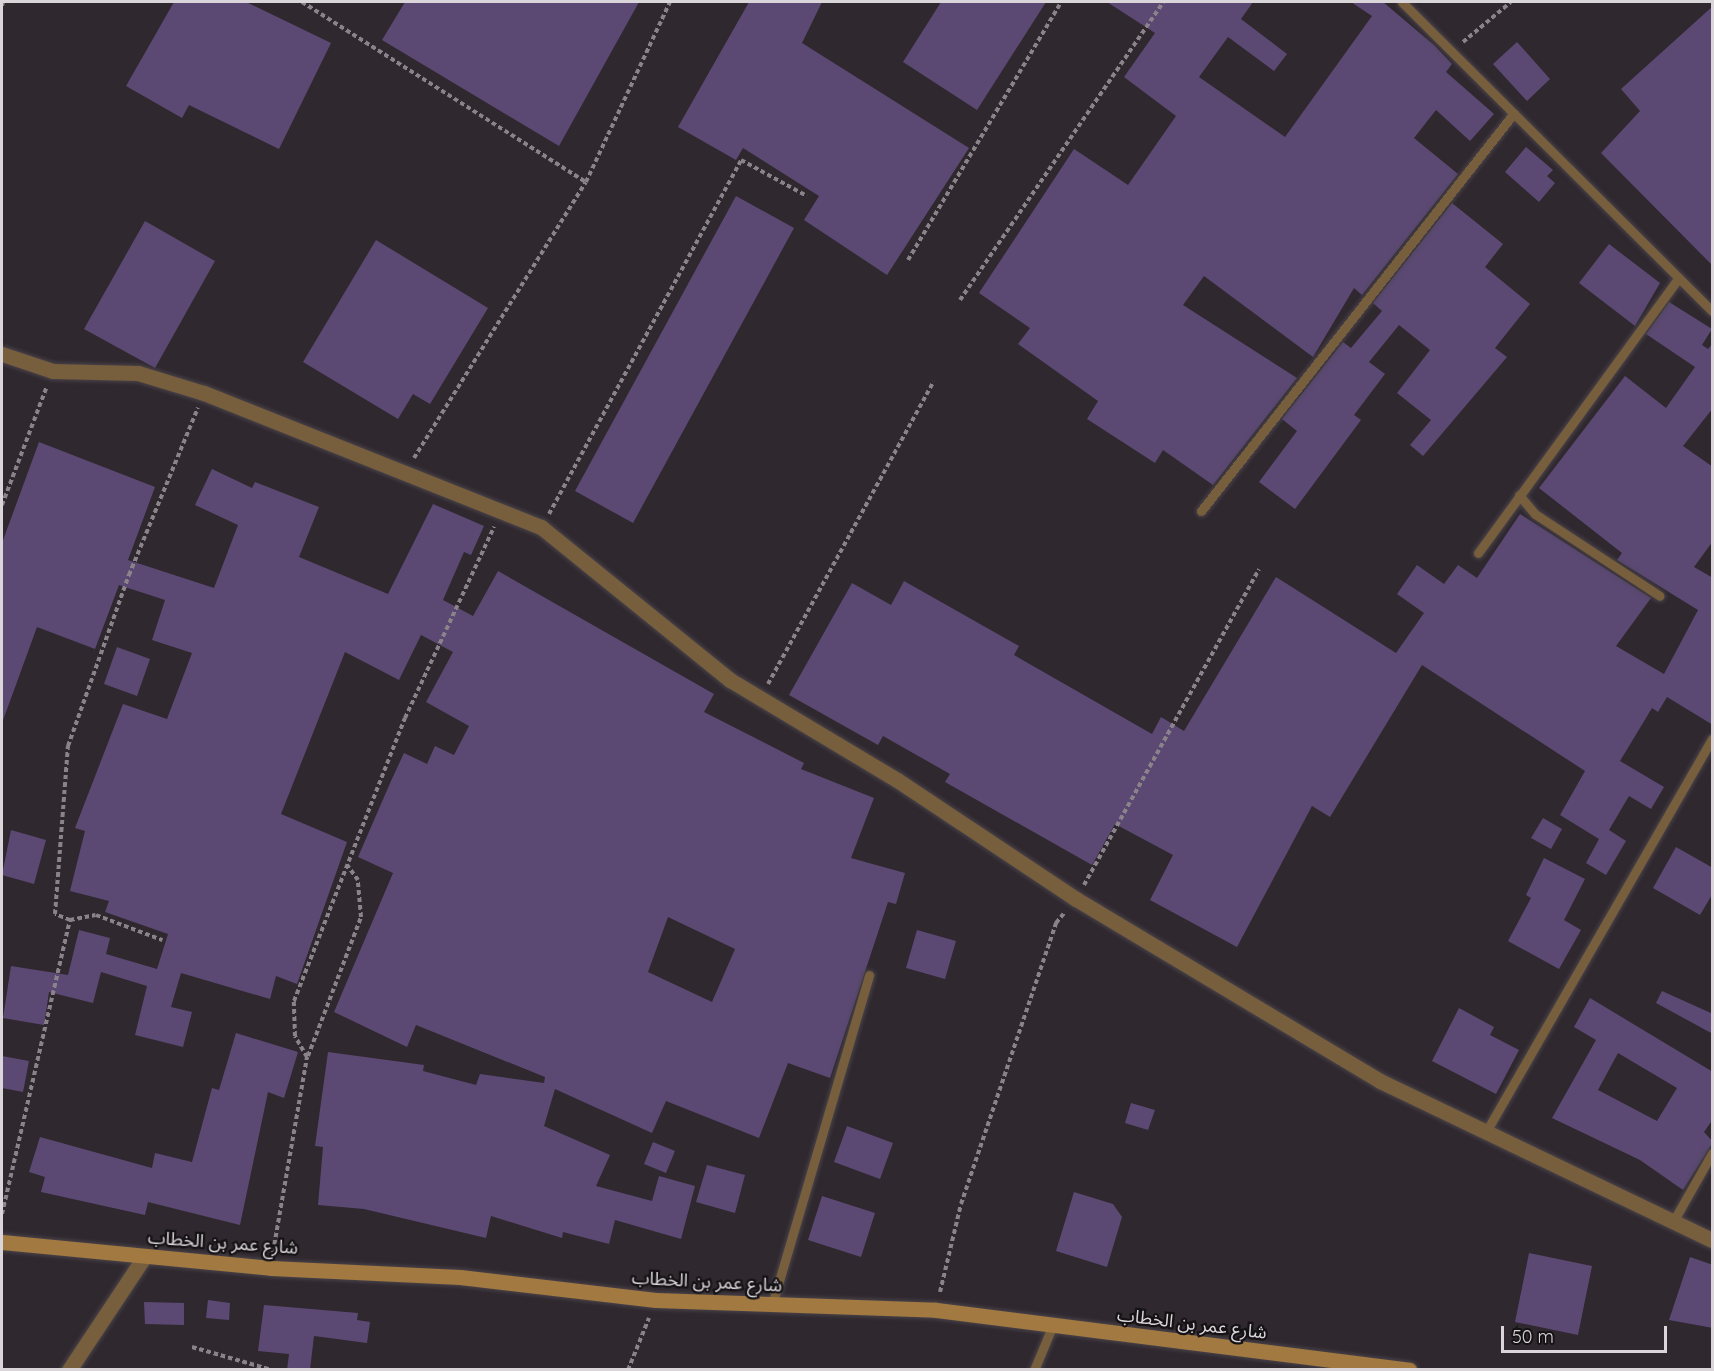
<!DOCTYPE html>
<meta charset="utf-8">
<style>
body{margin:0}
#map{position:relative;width:1714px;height:1371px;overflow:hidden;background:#2f282f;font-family:Quicksand,"Noto Sans Arabic",sans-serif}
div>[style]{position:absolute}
.building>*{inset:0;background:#5b4973}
.path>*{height:4px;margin-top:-2px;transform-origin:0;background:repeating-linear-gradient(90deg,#8a848a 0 4.5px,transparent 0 7.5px)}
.roads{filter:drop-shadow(0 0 2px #4a444a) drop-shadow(0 0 2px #4a444a)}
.service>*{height:9px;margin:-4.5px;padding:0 4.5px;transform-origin:4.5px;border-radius:4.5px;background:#775e3c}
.minor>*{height:15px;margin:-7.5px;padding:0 7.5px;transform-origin:7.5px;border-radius:7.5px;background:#775e3c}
.secondary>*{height:15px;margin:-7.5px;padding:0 7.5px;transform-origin:7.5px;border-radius:7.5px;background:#a27a41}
span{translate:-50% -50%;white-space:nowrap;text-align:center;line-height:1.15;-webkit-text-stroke:4.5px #151215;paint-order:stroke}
.street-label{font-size:18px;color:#dad5d9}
.frame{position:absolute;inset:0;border:3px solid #dad5d9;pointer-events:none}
.scale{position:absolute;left:1501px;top:1326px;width:166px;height:27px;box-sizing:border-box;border:3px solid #dad5d9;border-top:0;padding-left:8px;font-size:18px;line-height:21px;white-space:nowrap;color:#dad5d9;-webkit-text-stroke:4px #151215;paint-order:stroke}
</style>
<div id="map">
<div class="building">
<div style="clip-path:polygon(174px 2px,246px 2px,331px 43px,279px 149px,189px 105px,182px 118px,126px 86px)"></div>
<div style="clip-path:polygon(405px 2px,639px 2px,559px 146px,382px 40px)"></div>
<div style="clip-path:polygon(749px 2px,822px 2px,802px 43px,969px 148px,887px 275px,804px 220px,819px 196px,743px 148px,736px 160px,678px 127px)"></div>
<div style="clip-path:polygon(941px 2px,1046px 2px,977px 110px,903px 62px)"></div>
<div style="clip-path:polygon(1107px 2px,1253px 2px,1241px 19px,1287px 54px,1274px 71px,1228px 37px,1199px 77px,1285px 137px,1372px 16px,1351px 2px,1383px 2px,1434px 45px,1452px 64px,1446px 72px,1494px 114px,1470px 141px,1436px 110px,1414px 138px,1458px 174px,1362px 295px,1354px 288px,1313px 357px,1204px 276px,1183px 305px,1297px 378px,1213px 485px,1163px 450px,1155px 463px,1087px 419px,1098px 401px,1018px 344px,1030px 328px,979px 293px,1074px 149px,1128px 185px,1176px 116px,1124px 77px,1155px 33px)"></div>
<div style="clip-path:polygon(1713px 6px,1713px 266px,1601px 153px,1640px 111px,1621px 89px)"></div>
<div style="clip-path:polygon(1517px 42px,1550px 79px,1527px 101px,1493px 64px)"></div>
<div style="clip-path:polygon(1526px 147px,1553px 170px,1547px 176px,1555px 183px,1539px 202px,1505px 172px)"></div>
<div style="clip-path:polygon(736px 196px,794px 228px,633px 523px,575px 491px)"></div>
<div style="clip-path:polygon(1452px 203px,1503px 244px,1485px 267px,1530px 304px,1495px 348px,1507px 357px,1423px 456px,1410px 445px,1431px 420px,1397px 393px,1430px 350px,1399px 325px,1369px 362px,1385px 374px,1354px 415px,1361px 420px,1295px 509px,1259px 482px,1297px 431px,1282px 419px,1343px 342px,1351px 348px,1382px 311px,1373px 303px)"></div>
<div style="clip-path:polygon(145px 221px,215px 261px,155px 368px,84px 329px)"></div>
<div style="clip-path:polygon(376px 240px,488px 308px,430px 404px,413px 394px,398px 419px,303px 362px)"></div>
<div style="clip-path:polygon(1609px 244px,1660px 283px,1635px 326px,1579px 283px)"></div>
<div style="clip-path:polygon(1669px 302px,1712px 329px,1702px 345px,1708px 349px,1713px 343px,1713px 408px,1683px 446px,1713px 467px,1713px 541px,1694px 567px,1713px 578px,1713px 725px,1667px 697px,1658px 712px,1652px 708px,1620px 761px,1664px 787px,1651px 809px,1629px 796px,1609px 830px,1626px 841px,1606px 875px,1586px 863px,1599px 839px,1560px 815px,1585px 771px,1422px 665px,1330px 817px,1312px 806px,1237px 947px,1150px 900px,1173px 855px,1115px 824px,1092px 865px,945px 782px,950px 774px,883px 736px,878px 745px,789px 695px,852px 583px,891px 605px,904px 581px,1019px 646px,1014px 655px,1152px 734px,1161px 717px,1184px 731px,1276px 577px,1396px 653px,1424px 613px,1397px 594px,1417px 565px,1444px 584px,1458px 565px,1477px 578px,1520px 514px,1651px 598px,1616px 646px,1664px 674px,1698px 610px,1617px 560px,1622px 553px,1539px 488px,1625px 376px,1666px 408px,1695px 367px,1646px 334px)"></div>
<div style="clip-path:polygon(evenodd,39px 442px,155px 487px,128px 560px,214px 588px,238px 525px,195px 505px,212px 469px,252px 488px,255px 482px,319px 507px,299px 557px,388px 594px,433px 504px,484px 526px,471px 555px,464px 552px,443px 600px,473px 616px,498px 571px,714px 694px,704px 712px,804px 763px,801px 769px,874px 798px,851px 858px,905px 873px,896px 904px,888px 902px,830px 1078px,788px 1063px,759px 1138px,666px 1101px,652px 1133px,555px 1089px,544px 1126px,610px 1155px,596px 1186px,652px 1201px,659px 1176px,695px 1186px,681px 1239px,615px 1220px,609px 1244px,563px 1232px,562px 1238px,491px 1216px,486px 1238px,364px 1209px,318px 1205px,323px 1147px,315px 1146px,328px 1052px,424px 1065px,423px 1071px,476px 1085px,480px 1074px,544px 1083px,545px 1077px,416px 1025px,407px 1047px,334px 1012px,393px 873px,358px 857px,391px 781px,404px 753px,427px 764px,435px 746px,454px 755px,469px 726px,426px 702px,453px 652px,421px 635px,399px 680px,345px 652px,281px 814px,347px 842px,297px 984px,276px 976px,270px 999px,181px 973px,171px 1007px,192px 1012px,183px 1047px,135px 1035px,147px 986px,101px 972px,93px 1003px,49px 992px,44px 1025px,3px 1018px,11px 966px,68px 975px,79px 930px,110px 938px,106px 954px,157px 969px,168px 934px,105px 912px,109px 901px,70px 891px,85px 831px,75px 828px,123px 704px,167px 719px,192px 653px,152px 640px,165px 600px,119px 585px,95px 649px,37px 627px,2px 723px,2px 543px,39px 442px,668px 917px,735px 949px,712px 1002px,648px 972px,668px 917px)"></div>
<div style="clip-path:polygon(117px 647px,150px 659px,137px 696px,104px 684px)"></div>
<div style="clip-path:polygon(1543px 818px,1562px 829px,1551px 849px,1531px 838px)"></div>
<div style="clip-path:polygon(11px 830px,46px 840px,34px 884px,2px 875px)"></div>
<div style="clip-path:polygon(1676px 847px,1713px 868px,1713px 893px,1700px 915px,1653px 888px)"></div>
<div style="clip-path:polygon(1544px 858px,1585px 879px,1564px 920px,1581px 930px,1559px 969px,1508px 941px,1531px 898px,1526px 895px)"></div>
<div style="clip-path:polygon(917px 930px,956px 941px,945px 979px,906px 968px)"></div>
<div style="clip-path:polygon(1662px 991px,1713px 1014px,1713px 1034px,1656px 1003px)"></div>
<div style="clip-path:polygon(evenodd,1590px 998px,1713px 1072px,1713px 1119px,1704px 1132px,1713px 1142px,1683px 1190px,1640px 1160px,1552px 1118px,1596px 1040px,1574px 1027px,1590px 998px,1618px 1053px,1677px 1088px,1657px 1121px,1598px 1090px,1618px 1053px)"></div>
<div style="clip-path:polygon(1459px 1008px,1494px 1027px,1490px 1035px,1519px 1050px,1496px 1094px,1432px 1061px)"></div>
<div style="clip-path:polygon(236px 1033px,298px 1052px,284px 1098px,268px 1092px,240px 1225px,148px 1202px,145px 1215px,41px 1192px,45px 1177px,29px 1172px,40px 1137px,152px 1168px,155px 1153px,192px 1162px,212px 1088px,219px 1090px)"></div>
<div style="clip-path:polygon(2px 1056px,29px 1061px,23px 1092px,2px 1088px)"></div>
<div style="clip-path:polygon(1131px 1103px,1155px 1110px,1148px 1130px,1125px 1123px)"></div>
<div style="clip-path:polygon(847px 1126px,893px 1143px,880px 1179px,834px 1162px)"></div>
<div style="clip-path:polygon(653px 1142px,675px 1151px,666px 1173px,644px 1164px)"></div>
<div style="clip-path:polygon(707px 1165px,745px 1175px,735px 1213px,696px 1202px)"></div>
<div style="clip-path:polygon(1074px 1192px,1113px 1204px,1122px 1217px,1107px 1267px,1056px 1251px)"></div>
<div style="clip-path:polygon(822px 1196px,875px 1213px,861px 1257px,808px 1240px)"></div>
<div style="clip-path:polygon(1529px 1253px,1592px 1266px,1578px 1335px,1515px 1322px)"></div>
<div style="clip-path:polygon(1690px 1257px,1713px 1265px,1713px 1328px,1669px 1320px)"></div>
<div style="clip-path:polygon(208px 1300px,230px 1303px,229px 1320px,206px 1318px)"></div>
<div style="clip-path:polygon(144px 1302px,184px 1303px,184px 1325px,145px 1324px)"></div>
<div style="clip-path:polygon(264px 1305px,358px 1313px,357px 1320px,370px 1322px,367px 1343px,314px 1336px,310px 1370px,287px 1370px,289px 1354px,258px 1351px)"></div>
</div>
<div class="path">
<div style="left:302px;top:2px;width:336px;rotate:32.4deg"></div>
<div style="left:2px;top:6px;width:4px;rotate:-76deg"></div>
<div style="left:1463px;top:42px;width:62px;rotate:-39.8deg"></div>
<div style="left:908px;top:260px;width:300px;rotate:-59.3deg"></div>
<div style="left:960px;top:300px;width:361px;rotate:-55.7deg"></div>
<div style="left:414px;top:458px;width:325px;rotate:-58.1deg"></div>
<div style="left:586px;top:182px;width:199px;rotate:-65deg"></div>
<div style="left:2px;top:505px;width:127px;rotate:-69.3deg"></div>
<div style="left:549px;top:514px;width:403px;rotate:-61.5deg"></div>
<div style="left:741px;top:160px;width:75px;rotate:28.6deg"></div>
<div style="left:768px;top:684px;width:345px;rotate:-61.3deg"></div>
<div style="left:1084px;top:885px;width:361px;rotate:-61deg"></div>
<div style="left:70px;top:920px;width:26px;rotate:-11deg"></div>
<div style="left:96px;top:915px;width:71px;rotate:20.7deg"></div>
<div style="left:308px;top:1056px;width:149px;rotate:-69.1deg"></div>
<div style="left:361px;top:917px;width:37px;rotate:-95deg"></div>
<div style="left:358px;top:880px;width:19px;rotate:-126deg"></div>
<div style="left:2px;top:1214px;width:302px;rotate:-77deg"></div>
<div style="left:70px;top:920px;width:16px;rotate:-158deg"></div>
<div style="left:55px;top:914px;width:169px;rotate:-85.6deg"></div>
<div style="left:68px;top:746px;width:182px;rotate:-70.4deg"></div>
<div style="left:129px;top:575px;width:181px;rotate:-67.6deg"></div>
<div style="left:273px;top:1252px;width:198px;rotate:-80.1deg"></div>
<div style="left:307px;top:1057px;width:24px;rotate:-120deg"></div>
<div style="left:295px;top:1036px;width:35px;rotate:-92deg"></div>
<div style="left:294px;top:1001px;width:304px;rotate:-68.6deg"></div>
<div style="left:405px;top:718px;width:211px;rotate:-65deg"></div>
<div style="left:940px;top:1292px;width:90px;rotate:-76.6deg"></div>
<div style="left:961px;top:1204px;width:297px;rotate:-71.3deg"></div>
<div style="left:1056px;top:923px;width:13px;rotate:-51deg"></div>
<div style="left:192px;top:1347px;width:83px;rotate:16deg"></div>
<div style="left:628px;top:1370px;width:56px;rotate:-68deg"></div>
</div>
<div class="roads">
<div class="service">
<div style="left:1402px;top:2px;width:438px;rotate:44.9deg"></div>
<div style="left:1519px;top:495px;width:25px;rotate:50deg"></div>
<div style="left:1535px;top:514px;width:149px;rotate:33.3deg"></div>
<div style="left:1201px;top:511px;width:506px;rotate:-51.82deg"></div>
<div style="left:1478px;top:553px;width:338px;rotate:-53.9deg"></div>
<div style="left:1487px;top:1130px;width:451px;rotate:-60.1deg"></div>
<div style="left:1674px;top:1220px;width:77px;rotate:-60.4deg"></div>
<div style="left:772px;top:1305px;width:344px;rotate:-73.6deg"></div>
<div style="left:1034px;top:1370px;width:47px;rotate:-67.3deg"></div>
</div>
<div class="minor">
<div style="left:2px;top:354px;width:54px;rotate:18.4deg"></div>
<div style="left:53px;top:371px;width:85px;rotate:1.3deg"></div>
<div style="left:138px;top:373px;width:69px;rotate:16.9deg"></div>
<div style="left:204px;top:393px;width:363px;rotate:21.7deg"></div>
<div style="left:541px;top:527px;width:243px;rotate:39deg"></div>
<div style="left:730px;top:680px;width:195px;rotate:30.9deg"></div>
<div style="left:897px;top:780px;width:215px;rotate:33.6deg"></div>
<div style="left:1076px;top:899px;width:354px;rotate:30.9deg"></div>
<div style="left:1380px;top:1081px;width:368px;rotate:25.6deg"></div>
<div style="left:69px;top:1370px;width:136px;rotate:-56.4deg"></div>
</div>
<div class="secondary">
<div style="left:2px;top:1242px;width:270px;rotate:5.5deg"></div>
<div style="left:271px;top:1268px;width:189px;rotate:2.7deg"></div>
<div style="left:460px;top:1277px;width:197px;rotate:6.7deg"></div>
<div style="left:656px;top:1300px;width:280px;rotate:2deg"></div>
<div style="left:936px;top:1310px;width:477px;rotate:7.2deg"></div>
</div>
</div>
<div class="street-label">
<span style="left:223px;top:1243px;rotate:4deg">شارع عمر بن الخطاب</span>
<span style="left:707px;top:1282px;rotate:3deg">شارع عمر بن الخطاب</span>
<span style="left:1192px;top:1324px;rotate:7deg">شارع عمر بن الخطاب</span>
</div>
<div class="frame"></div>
<div class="scale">50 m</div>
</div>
